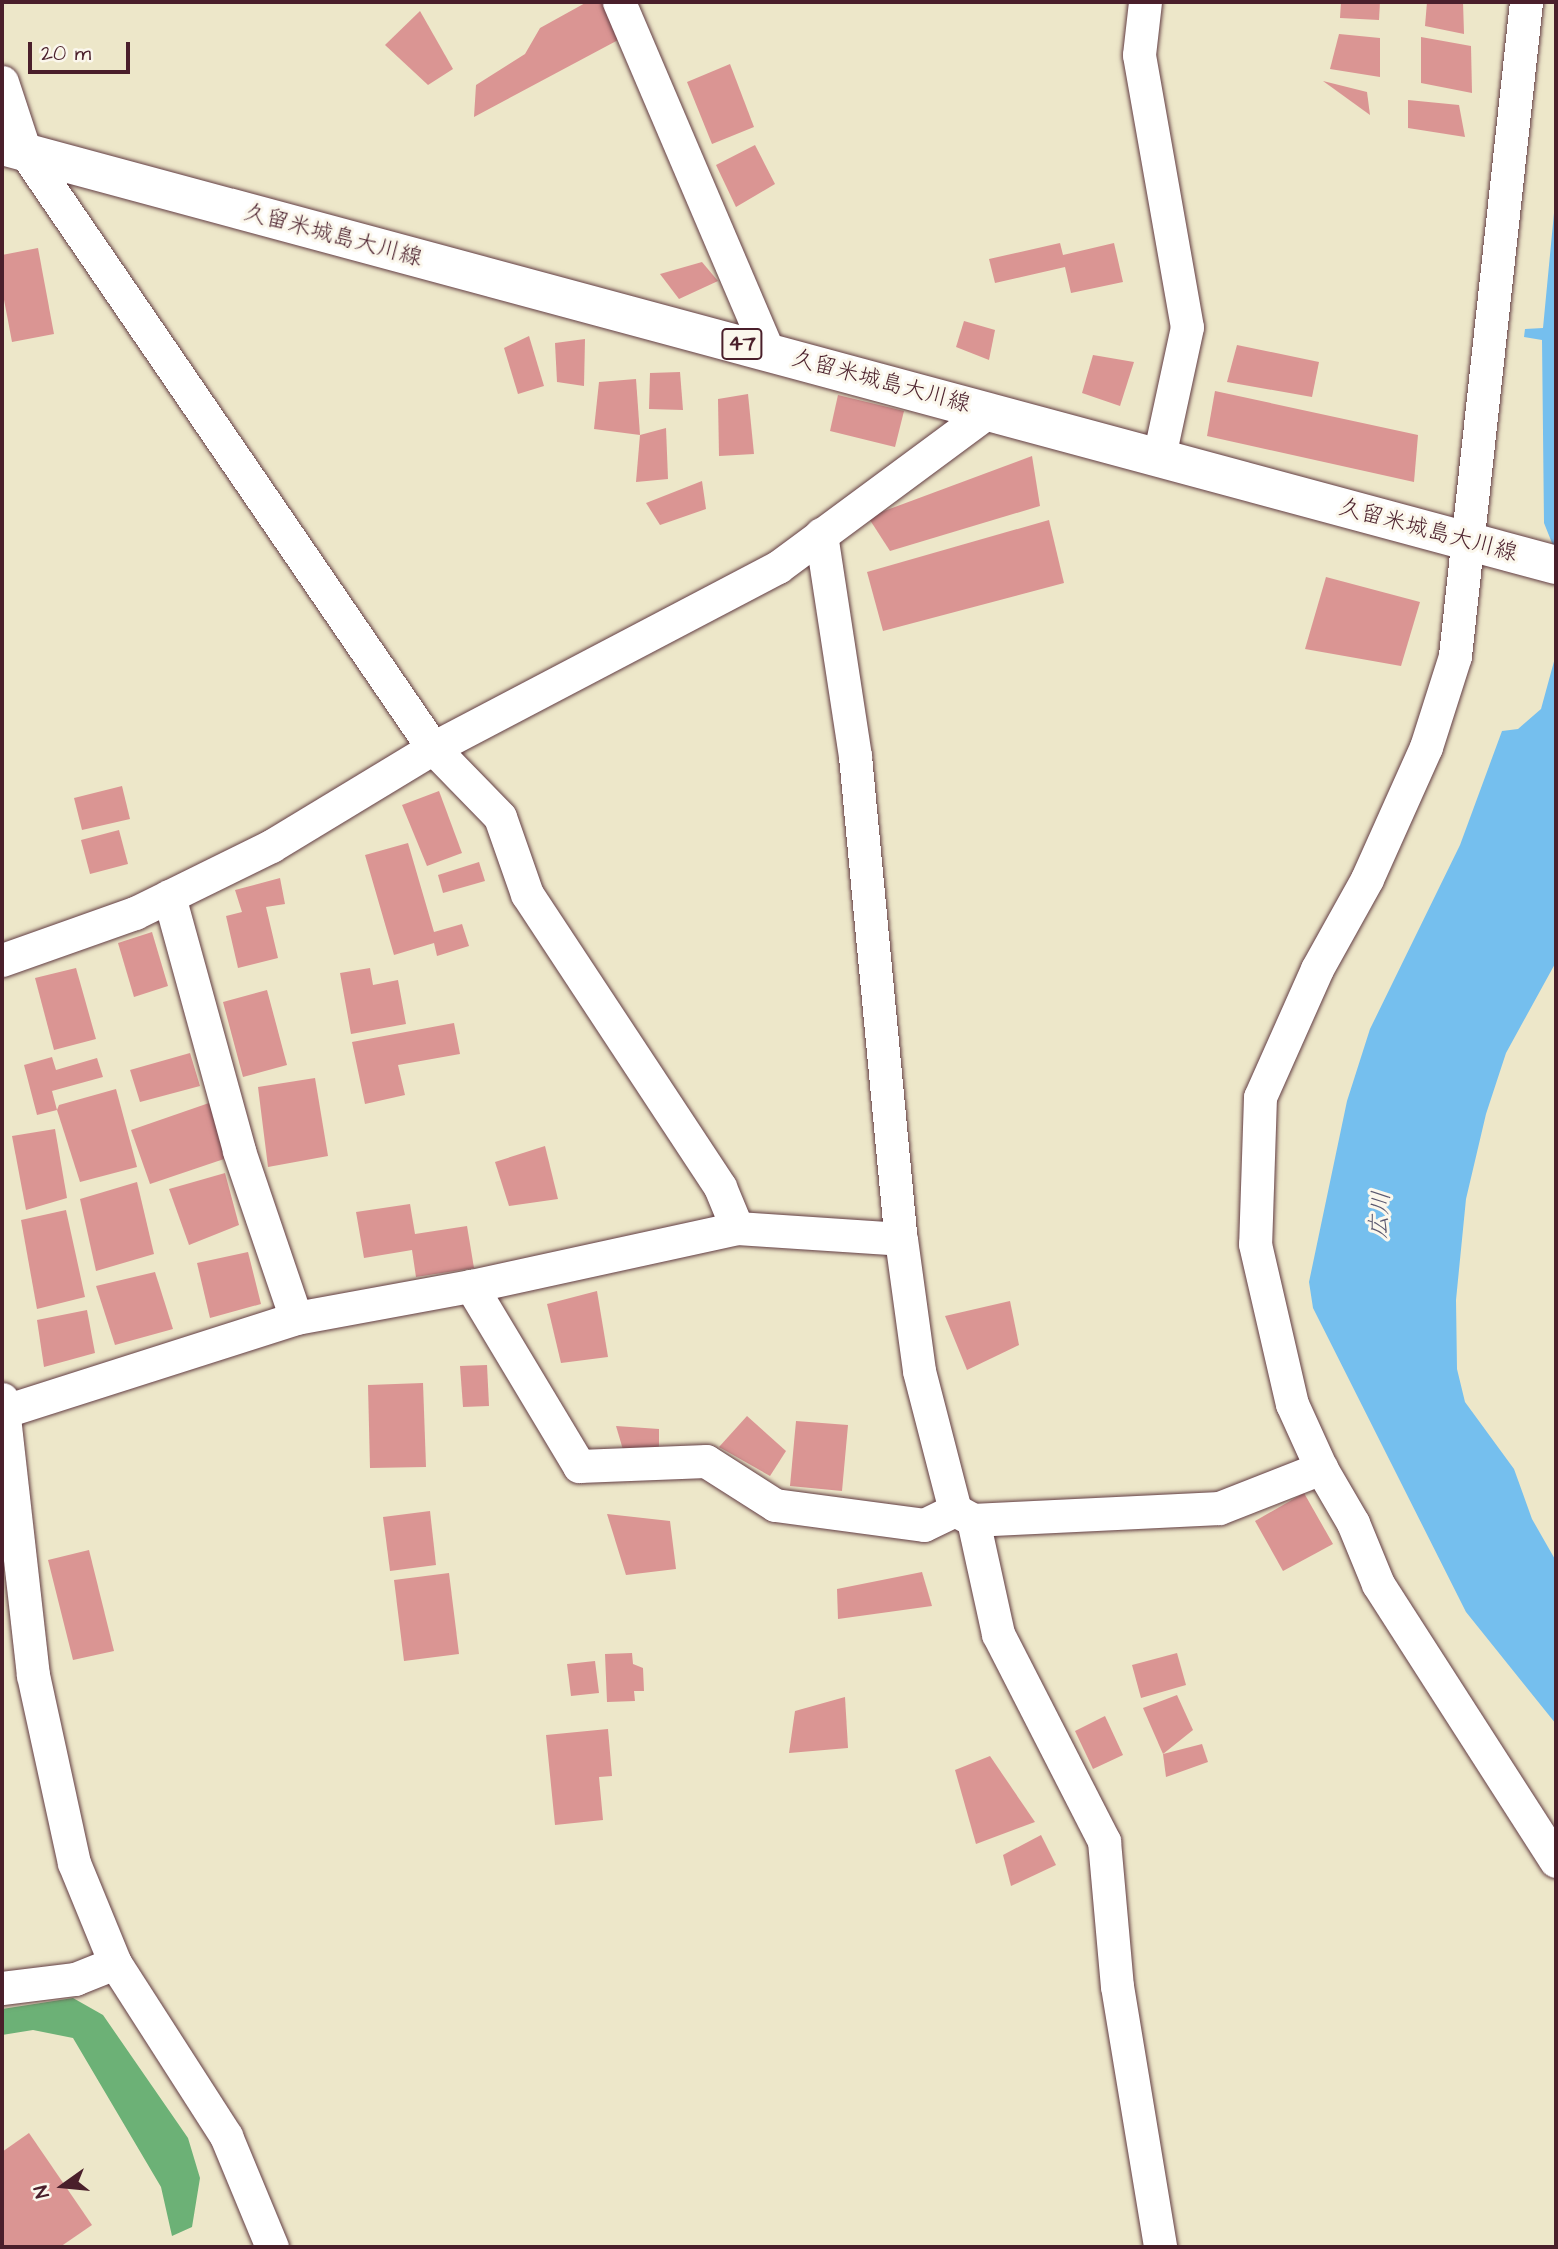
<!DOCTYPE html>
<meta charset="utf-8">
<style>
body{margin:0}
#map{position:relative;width:1558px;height:2249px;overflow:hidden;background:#ede7c9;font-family:"Architects Daughter","Klee One",sans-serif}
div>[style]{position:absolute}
.forest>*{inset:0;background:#6cb176}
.water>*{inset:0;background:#75bfee}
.building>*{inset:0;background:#da9593}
.roads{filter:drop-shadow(0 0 2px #623d43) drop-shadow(0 0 2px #623d43)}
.minor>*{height:33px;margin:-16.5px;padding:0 16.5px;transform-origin:16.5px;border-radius:16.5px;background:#fff}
.major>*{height:38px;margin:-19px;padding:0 19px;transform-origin:19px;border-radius:19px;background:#fff}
span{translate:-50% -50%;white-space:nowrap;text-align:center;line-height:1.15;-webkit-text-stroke:6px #fbf7ec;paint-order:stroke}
.shield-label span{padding:2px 5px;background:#fbf7ec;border:2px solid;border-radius:5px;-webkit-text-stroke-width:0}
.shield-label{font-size:21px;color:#4a1f2b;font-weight:700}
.street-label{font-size:23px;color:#4a1f2b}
.water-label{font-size:24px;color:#59576f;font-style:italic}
.frame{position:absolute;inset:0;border:4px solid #4a1f2b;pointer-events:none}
.north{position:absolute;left:28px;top:2151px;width:70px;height:70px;-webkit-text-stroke:5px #fbf7ec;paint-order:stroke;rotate:255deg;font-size:19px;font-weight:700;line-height:28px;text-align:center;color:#4a1f2b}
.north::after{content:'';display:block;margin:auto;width:24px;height:32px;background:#4a1f2b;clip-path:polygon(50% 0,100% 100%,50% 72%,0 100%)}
.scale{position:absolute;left:28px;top:42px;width:102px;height:32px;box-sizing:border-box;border:4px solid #4a1f2b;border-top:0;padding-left:9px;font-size:21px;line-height:24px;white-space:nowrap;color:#4a1f2b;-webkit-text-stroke:5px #fbf7ec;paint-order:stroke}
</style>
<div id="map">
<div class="forest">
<div style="clip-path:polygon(73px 1998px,103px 2015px,188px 2138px,200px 2178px,192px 2227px,172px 2236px,161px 2187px,73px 2038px,33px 2030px,2px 2035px,2px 2009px)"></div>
</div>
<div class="water">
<div style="clip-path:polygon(1556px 192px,1556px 553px,1544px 523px,1542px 340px,1524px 337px,1525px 329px,1543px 328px)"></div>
<div style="clip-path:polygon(1556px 654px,1556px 962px,1506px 1053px,1486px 1114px,1466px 1199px,1456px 1300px,1457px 1369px,1465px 1402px,1514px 1469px,1532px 1519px,1556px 1561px,1556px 1724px,1466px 1612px,1313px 1308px,1309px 1282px,1347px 1101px,1370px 1029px,1460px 845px,1502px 731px,1518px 729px,1541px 709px)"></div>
</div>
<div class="building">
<div style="clip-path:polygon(587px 2px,602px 2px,620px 39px,474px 117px,476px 85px,525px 54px,540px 28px)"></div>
<div style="clip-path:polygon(1341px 2px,1380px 2px,1379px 20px,1340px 18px)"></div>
<div style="clip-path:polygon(1427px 2px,1463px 2px,1464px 34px,1425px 26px)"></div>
<div style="clip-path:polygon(420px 11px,453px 69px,428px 85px,385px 45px)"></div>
<div style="clip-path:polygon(1339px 34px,1380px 38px,1380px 77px,1330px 69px)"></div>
<div style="clip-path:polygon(1421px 37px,1471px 46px,1472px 93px,1421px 83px)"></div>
<div style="clip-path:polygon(730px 64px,754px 127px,712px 144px,687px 82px)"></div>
<div style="clip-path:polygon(1323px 81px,1367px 92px,1370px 115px)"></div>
<div style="clip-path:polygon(1408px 100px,1459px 105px,1465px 137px,1408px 128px)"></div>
<div style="clip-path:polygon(755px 145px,775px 184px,736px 207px,716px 165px)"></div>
<div style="clip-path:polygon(1060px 243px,1063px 255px,1114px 243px,1123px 282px,1071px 293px,1065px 267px,995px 283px,989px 259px)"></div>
<div style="clip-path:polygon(38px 248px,54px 334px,12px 342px,2px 289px,2px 255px)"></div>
<div style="clip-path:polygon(702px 262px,718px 281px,679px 299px,660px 274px)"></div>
<div style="clip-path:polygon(964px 321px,995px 330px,989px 360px,956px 347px)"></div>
<div style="clip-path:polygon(529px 336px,544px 386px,518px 394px,504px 348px)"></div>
<div style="clip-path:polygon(585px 339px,584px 386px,557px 382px,555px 343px)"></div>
<div style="clip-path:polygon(1237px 345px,1319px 362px,1312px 397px,1227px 382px)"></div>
<div style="clip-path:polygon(1093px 355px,1134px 362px,1120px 406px,1082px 393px)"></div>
<div style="clip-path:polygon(680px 372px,683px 410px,649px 409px,650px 373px)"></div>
<div style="clip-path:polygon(636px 379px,640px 435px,594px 429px,599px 382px)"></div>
<div style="clip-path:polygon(1215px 391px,1418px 435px,1414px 482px,1207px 436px)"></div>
<div style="clip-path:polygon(748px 394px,754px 454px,719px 456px,718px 399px)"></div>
<div style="clip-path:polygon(838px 395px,904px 411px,895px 447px,830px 431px)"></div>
<div style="clip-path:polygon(666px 428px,668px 479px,636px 482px,640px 435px)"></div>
<div style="clip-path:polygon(1032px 456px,1040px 506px,890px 551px,868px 517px)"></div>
<div style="clip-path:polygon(702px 481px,706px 509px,660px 525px,646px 503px)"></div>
<div style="clip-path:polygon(1049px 520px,1064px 583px,883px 631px,867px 572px)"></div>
<div style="clip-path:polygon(1326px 577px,1420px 602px,1401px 666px,1305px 649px)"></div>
<div style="clip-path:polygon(122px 786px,130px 819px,82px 830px,74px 798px)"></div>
<div style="clip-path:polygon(439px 791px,462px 853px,427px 866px,402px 805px)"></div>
<div style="clip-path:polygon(119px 830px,128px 864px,90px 874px,81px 840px)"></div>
<div style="clip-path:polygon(408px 843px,434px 932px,462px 924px,469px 946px,437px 956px,434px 943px,394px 955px,365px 855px)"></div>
<div style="clip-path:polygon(479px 862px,485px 881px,443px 893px,438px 875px)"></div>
<div style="clip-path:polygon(280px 878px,285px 904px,266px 907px,278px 958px,238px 968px,226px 916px,242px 912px,235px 890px)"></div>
<div style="clip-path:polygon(152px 932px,168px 986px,134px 997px,118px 943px)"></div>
<div style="clip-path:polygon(76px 968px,96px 1039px,54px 1050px,35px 978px)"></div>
<div style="clip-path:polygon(370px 968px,373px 985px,398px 980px,406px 1024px,351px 1034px,340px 973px)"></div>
<div style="clip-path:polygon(267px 990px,287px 1065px,243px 1077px,223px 1002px)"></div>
<div style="clip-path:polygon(454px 1023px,460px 1054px,398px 1065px,405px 1095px,365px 1104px,352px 1042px)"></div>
<div style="clip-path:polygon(190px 1053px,200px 1086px,140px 1102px,130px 1070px)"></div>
<div style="clip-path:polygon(52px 1057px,56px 1070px,97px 1058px,103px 1077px,52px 1091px,57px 1110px,37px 1115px,24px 1065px)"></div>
<div style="clip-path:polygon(315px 1078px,328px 1156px,268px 1167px,258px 1087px)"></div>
<div style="clip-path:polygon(116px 1089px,137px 1167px,80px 1182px,57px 1110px,59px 1105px)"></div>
<div style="clip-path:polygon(209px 1103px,227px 1158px,150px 1184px,131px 1130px)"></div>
<div style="clip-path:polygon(55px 1129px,67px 1198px,26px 1210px,12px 1136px)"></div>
<div style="clip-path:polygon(545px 1146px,558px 1199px,509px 1206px,495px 1162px)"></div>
<div style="clip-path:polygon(225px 1173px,239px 1225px,189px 1245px,169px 1189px)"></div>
<div style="clip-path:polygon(137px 1182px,154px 1254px,96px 1271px,80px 1199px)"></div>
<div style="clip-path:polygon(410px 1204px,415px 1234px,467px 1226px,474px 1268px,416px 1277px,412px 1250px,364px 1258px,356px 1212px)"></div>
<div style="clip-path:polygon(66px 1210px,85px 1297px,37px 1309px,21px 1220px)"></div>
<div style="clip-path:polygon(248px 1252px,261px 1304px,210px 1318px,197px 1263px)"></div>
<div style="clip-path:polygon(155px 1272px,173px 1329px,115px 1345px,96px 1286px)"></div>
<div style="clip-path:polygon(597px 1291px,608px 1357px,561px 1363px,547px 1304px)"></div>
<div style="clip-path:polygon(1010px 1301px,1019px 1345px,967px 1370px,945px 1316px)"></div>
<div style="clip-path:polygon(87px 1310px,95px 1353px,44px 1367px,37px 1320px)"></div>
<div style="clip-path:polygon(487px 1365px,489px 1406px,463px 1407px,460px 1366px)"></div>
<div style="clip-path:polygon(423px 1383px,426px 1467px,370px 1468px,368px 1385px)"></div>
<div style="clip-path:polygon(747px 1416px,786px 1451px,770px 1476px,719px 1447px)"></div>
<div style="clip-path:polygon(796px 1421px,848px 1425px,842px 1491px,790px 1486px)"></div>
<div style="clip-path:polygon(616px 1426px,659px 1429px,659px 1448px,624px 1453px)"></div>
<div style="clip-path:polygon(1304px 1493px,1333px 1544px,1283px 1571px,1255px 1521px)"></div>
<div style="clip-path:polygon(430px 1511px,436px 1565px,390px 1571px,383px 1517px)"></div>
<div style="clip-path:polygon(607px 1514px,670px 1521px,676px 1569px,626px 1575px)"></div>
<div style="clip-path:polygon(89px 1550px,114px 1651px,73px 1660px,48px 1560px)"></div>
<div style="clip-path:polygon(922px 1572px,932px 1606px,838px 1619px,837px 1589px)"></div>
<div style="clip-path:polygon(449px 1573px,459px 1654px,404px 1661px,394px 1580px)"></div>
<div style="clip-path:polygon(632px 1653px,633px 1664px,643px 1668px,644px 1691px,634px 1691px,635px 1701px,607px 1702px,605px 1654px)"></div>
<div style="clip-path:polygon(1177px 1653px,1186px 1685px,1141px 1698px,1132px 1665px)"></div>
<div style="clip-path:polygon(595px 1661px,599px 1693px,571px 1696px,567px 1664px)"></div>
<div style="clip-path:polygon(1177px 1695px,1193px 1730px,1163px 1754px,1143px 1708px)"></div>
<div style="clip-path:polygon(845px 1697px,848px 1748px,789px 1753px,795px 1711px)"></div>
<div style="clip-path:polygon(1105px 1716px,1123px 1755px,1093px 1769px,1075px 1731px)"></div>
<div style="clip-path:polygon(608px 1729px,612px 1776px,599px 1777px,603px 1820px,555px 1825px,546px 1735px)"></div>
<div style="clip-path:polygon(1202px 1744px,1208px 1762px,1166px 1777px,1163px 1754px)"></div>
<div style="clip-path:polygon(990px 1756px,1035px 1822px,976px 1844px,955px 1770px)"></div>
<div style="clip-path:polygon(1041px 1835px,1056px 1865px,1011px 1886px,1003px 1855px)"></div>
<div style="clip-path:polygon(29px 2133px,92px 2225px,60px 2247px,2px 2247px,2px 2152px)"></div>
</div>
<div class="roads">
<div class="minor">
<div style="left:619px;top:2px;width:379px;rotate:66.9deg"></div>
<div style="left:1145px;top:2px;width:53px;rotate:96.5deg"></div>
<div style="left:1139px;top:55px;width:276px;rotate:80deg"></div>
<div style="left:1187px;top:327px;width:132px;rotate:102.2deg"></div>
<div style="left:1526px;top:2px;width:658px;rotate:96.2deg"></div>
<div style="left:1455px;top:656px;width:96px;rotate:107.7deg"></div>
<div style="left:1426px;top:747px;width:145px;rotate:114.1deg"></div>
<div style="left:1367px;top:879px;width:103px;rotate:119.1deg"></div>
<div style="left:1317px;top:969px;width:140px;rotate:114deg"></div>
<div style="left:1260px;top:1097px;width:147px;rotate:91.9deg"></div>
<div style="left:1255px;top:1244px;width:164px;rotate:77deg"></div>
<div style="left:1292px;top:1404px;width:70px;rotate:65.6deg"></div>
<div style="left:1321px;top:1468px;width:64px;rotate:59.8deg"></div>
<div style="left:1353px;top:1523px;width:66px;rotate:67.7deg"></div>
<div style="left:1378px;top:1584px;width:329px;rotate:57.3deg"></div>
<div style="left:2px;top:82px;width:74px;rotate:71.8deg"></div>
<div style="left:25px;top:152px;width:722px;rotate:55.61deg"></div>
<div style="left:433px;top:748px;width:96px;rotate:45.8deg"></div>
<div style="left:500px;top:817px;width:82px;rotate:70.7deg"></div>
<div style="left:527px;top:894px;width:351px;rotate:56.6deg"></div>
<div style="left:720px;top:1187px;width:44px;rotate:67.5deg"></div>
<div style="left:737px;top:1228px;width:164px;rotate:3.8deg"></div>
<div style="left:901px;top:1239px;width:133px;rotate:82.2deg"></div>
<div style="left:919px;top:1371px;width:144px;rotate:75.5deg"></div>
<div style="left:955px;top:1510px;width:21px;rotate:29deg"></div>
<div style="left:973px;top:1520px;width:246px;rotate:-2.8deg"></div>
<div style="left:1219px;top:1508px;width:110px;rotate:-21.4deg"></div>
<div style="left:821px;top:534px;width:225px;rotate:81.3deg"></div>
<div style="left:855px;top:756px;width:485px;rotate:84.6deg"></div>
<div style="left:169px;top:896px;width:264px;rotate:74.6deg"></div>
<div style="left:239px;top:1151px;width:176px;rotate:71.2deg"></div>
<div style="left:2px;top:960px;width:141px;rotate:-19.5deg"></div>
<div style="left:135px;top:913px;width:152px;rotate:-26.2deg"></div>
<div style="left:271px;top:846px;width:189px;rotate:-31.2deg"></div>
<div style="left:433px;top:748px;width:390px;rotate:-27.7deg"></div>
<div style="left:778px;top:567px;width:262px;rotate:-36.5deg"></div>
<div style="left:471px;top:1286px;width:210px;rotate:59deg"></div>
<div style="left:579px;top:1466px;width:127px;rotate:-2.3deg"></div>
<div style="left:706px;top:1461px;width:82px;rotate:32.5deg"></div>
<div style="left:775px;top:1505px;width:150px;rotate:7.6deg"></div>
<div style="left:924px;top:1525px;width:34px;rotate:-26deg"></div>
<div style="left:2px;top:1399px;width:278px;rotate:83.6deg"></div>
<div style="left:33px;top:1675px;width:192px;rotate:77.7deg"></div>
<div style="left:74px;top:1863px;width:108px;rotate:67.7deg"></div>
<div style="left:115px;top:1963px;width:206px;rotate:57.3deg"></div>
<div style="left:226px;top:2136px;width:120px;rotate:67.5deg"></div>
<div style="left:2px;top:1412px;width:309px;rotate:-17.7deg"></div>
<div style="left:296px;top:1318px;width:178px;rotate:-10.4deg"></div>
<div style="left:471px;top:1286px;width:272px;rotate:-12.3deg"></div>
<div style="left:973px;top:1520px;width:117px;rotate:77.6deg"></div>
<div style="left:998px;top:1634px;width:233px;rotate:62.9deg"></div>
<div style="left:1104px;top:1841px;width:146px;rotate:84.9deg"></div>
<div style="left:1117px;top:1986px;width:265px;rotate:80.6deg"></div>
<div style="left:2px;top:1988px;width:74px;rotate:-7deg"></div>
<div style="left:75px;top:1979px;width:43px;rotate:-21.8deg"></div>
</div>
<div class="major">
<div style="left:2px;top:146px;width:1609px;rotate:15.09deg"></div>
</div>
</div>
<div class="shield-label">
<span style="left:742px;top:344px">47</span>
</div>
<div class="street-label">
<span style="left:333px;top:235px;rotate:15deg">久留米城島大川線</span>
<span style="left:881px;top:381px;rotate:15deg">久留米城島大川線</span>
<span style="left:1428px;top:530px;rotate:15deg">久留米城島大川線</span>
</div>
<div class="water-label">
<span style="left:1381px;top:1215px;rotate:-86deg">広川</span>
</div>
<div class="frame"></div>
<div class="north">N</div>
<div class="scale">20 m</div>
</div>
